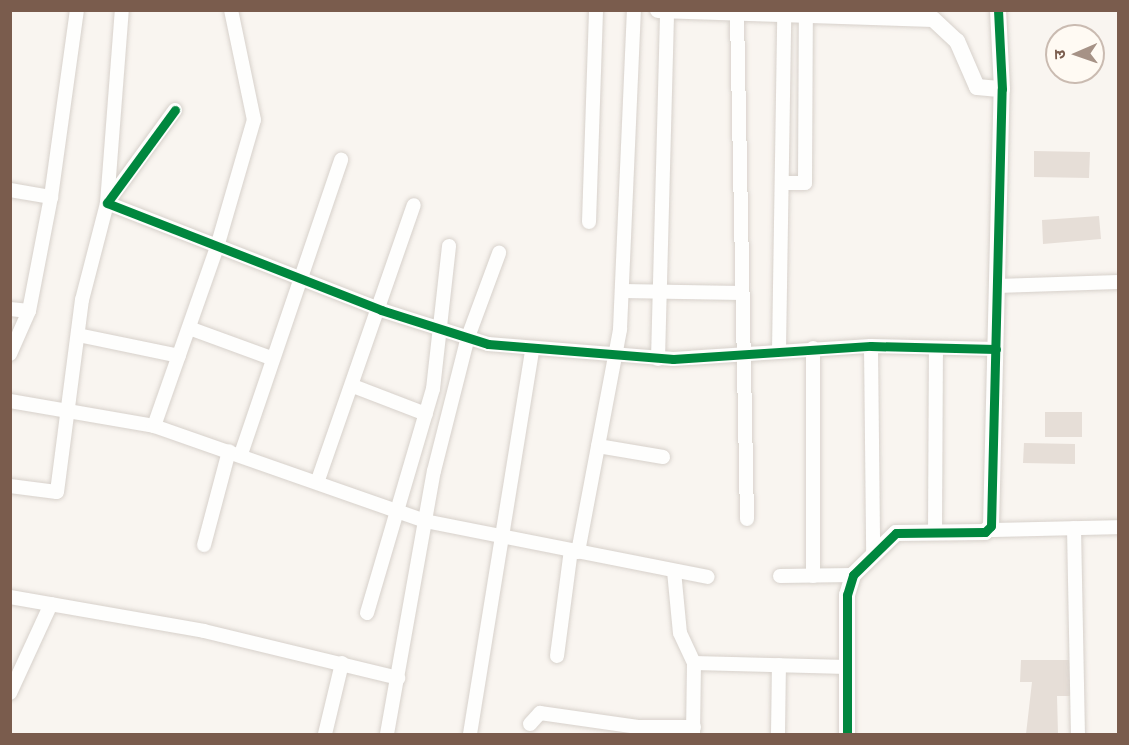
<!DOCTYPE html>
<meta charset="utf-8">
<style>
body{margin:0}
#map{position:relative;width:1129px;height:745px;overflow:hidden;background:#f9f5f0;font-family:"Golos Text","Noto Sans Devanagari",sans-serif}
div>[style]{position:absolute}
.building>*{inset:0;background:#e6ded7}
.roads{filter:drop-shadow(0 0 2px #d7d1cb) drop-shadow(0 0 2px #d7d1cb)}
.minor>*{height:14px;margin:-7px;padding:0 7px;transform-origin:7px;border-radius:7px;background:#fefefd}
.tertiary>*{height:16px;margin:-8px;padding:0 8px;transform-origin:8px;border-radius:8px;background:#fefefd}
.cycleway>*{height:9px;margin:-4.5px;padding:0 4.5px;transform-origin:4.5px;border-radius:4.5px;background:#00873e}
span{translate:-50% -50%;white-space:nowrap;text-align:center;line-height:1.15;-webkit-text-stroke:6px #fffaf3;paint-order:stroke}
.frame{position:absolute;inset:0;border:12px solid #7a5c4d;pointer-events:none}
.north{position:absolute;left:1045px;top:24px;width:60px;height:60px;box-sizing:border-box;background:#fffaf3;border:2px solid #cabbb1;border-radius:50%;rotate:268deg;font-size:16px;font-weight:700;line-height:24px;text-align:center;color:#7a5c4d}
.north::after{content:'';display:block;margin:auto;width:21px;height:27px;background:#a69286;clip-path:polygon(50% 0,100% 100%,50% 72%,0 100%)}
</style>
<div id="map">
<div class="building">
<div style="clip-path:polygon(1034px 151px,1090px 152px,1089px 178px,1034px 177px)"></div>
<div style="clip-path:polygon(1099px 216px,1101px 239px,1043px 244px,1042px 220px)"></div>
<div style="clip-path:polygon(1045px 412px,1082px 412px,1082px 437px,1045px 437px)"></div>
<div style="clip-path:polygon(1024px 443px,1075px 444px,1075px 464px,1023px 463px)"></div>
<div style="clip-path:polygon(1021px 660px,1073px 660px,1073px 696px,1057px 696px,1058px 734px,1026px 734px,1032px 682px,1020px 682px)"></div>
</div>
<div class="roads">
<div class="minor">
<div style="left:737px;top:15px;width:504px;rotate:88.86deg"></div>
<div style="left:175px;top:110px;width:115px;rotate:126.2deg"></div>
<div style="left:107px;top:203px;width:294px;rotate:21.3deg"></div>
<div style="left:381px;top:310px;width:112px;rotate:17.6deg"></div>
<div style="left:488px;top:344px;width:186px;rotate:4.6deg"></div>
<div style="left:673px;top:359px;width:198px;rotate:-3.8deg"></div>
<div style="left:871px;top:346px;width:125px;rotate:1.4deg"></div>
<div style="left:783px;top:183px;width:22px"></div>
<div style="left:805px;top:183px;width:166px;rotate:-89.7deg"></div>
<div style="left:10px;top:190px;width:42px;rotate:9.7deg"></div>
<div style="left:589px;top:222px;width:212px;rotate:-88.1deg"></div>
<div style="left:997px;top:286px;width:121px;rotate:-1.9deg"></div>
<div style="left:623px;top:291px;width:118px;rotate:1deg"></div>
<div style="left:10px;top:309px;width:19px;rotate:6deg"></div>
<div style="left:189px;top:328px;width:87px;rotate:20.1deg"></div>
<div style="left:78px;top:335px;width:103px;rotate:11.7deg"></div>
<div style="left:871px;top:346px;width:207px;rotate:89.4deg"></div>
<div style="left:779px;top:350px;width:333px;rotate:-89.1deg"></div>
<div style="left:10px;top:354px;width:47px;rotate:-66.2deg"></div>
<div style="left:29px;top:311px;width:116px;rotate:-79.1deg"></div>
<div style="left:51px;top:197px;width:189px;rotate:-82.1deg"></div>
<div style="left:658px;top:359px;width:347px;rotate:-88.5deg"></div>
<div style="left:353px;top:386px;width:78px;rotate:21deg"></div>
<div style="left:10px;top:401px;width:146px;rotate:9.8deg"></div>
<div style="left:154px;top:426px;width:287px;rotate:19.3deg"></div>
<div style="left:425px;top:521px;width:288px;rotate:11.2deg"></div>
<div style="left:154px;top:426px;width:190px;rotate:-70.6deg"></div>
<div style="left:217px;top:247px;width:132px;rotate:-73.8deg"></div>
<div style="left:254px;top:120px;width:112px;rotate:-101.8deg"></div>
<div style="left:598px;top:446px;width:66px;rotate:9.6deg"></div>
<div style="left:241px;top:454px;width:311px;rotate:-71.2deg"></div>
<div style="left:318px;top:480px;width:291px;rotate:-70.8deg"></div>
<div style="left:10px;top:486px;width:47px;rotate:7.3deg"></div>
<div style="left:57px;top:492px;width:194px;rotate:-82.6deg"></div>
<div style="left:82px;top:300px;width:100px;rotate:-75.5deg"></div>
<div style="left:107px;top:203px;width:194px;rotate:-85.6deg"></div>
<div style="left:1074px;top:528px;width:206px;rotate:88.9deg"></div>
<div style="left:990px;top:530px;width:128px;rotate:-1.3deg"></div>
<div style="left:935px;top:531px;width:183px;rotate:-89.7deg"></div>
<div style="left:204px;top:545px;width:97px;rotate:-75.1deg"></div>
<div style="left:578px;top:552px;width:227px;rotate:-79.3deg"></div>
<div style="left:620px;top:329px;width:319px;rotate:-87.5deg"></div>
<div style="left:674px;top:571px;width:62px;rotate:84.5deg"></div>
<div style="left:680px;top:633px;width:33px;rotate:65deg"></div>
<div style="left:694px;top:663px;width:71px;rotate:90.8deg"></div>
<div style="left:780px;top:576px;width:73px;rotate:-0.8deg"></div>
<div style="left:813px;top:576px;width:228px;rotate:-90deg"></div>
<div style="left:10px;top:597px;width:197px;rotate:9.9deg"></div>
<div style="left:204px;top:631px;width:200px;rotate:13.6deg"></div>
<div style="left:367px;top:613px;width:234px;rotate:-73.6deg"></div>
<div style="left:433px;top:389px;width:144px;rotate:-83.6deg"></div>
<div style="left:557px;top:656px;width:107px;rotate:-82.5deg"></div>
<div style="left:694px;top:663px;width:153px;rotate:1.5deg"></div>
<div style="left:10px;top:693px;width:98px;rotate:-65.3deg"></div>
<div style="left:530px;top:724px;width:15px;rotate:-48deg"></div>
<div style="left:540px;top:713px;width:99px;rotate:8.1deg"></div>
<div style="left:638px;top:727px;width:56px"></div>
<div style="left:325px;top:734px;width:73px;rotate:-76.5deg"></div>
<div style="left:387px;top:734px;width:267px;rotate:-79.9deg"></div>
<div style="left:434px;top:471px;width:138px;rotate:-75.8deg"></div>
<div style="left:468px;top:337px;width:90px;rotate:-69.7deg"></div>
<div style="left:470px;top:734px;width:387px;rotate:-80.8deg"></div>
<div style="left:778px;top:734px;width:69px;rotate:-89.2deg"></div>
</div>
<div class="tertiary">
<div style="left:658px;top:10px;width:275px;rotate:1.9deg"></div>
<div style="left:933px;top:19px;width:33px;rotate:43deg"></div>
<div style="left:957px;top:41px;width:50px;rotate:66.5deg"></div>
<div style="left:977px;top:87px;width:25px;rotate:5deg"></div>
<div style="left:847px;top:734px;width:139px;rotate:-90deg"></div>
<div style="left:847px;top:595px;width:21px;rotate:-73deg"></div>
<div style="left:853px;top:575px;width:60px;rotate:-44.3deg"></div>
<div style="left:896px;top:533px;width:89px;rotate:-0.6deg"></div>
<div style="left:985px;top:532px;width:8px;rotate:-45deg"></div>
<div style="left:991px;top:526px;width:437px;rotate:-88.6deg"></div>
<div style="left:1002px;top:89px;width:79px;rotate:-92.9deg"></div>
</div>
</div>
<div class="cycleway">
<div style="left:175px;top:110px;width:115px;rotate:126.2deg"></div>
<div style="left:107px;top:203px;width:294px;rotate:21.3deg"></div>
<div style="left:381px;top:310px;width:112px;rotate:17.6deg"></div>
<div style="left:488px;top:344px;width:186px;rotate:4.6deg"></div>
<div style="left:673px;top:359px;width:198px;rotate:-3.8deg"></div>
<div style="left:871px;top:346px;width:125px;rotate:1.4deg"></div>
<div style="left:847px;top:734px;width:139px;rotate:-90deg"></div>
<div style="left:847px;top:595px;width:21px;rotate:-73deg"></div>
<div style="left:853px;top:575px;width:60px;rotate:-44.3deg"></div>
<div style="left:896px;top:533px;width:89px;rotate:-0.6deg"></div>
<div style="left:985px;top:532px;width:8px;rotate:-45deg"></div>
<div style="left:991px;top:526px;width:437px;rotate:-88.6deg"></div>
<div style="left:1002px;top:89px;width:79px;rotate:-92.9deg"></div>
</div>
<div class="frame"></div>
<div class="north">उ</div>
</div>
